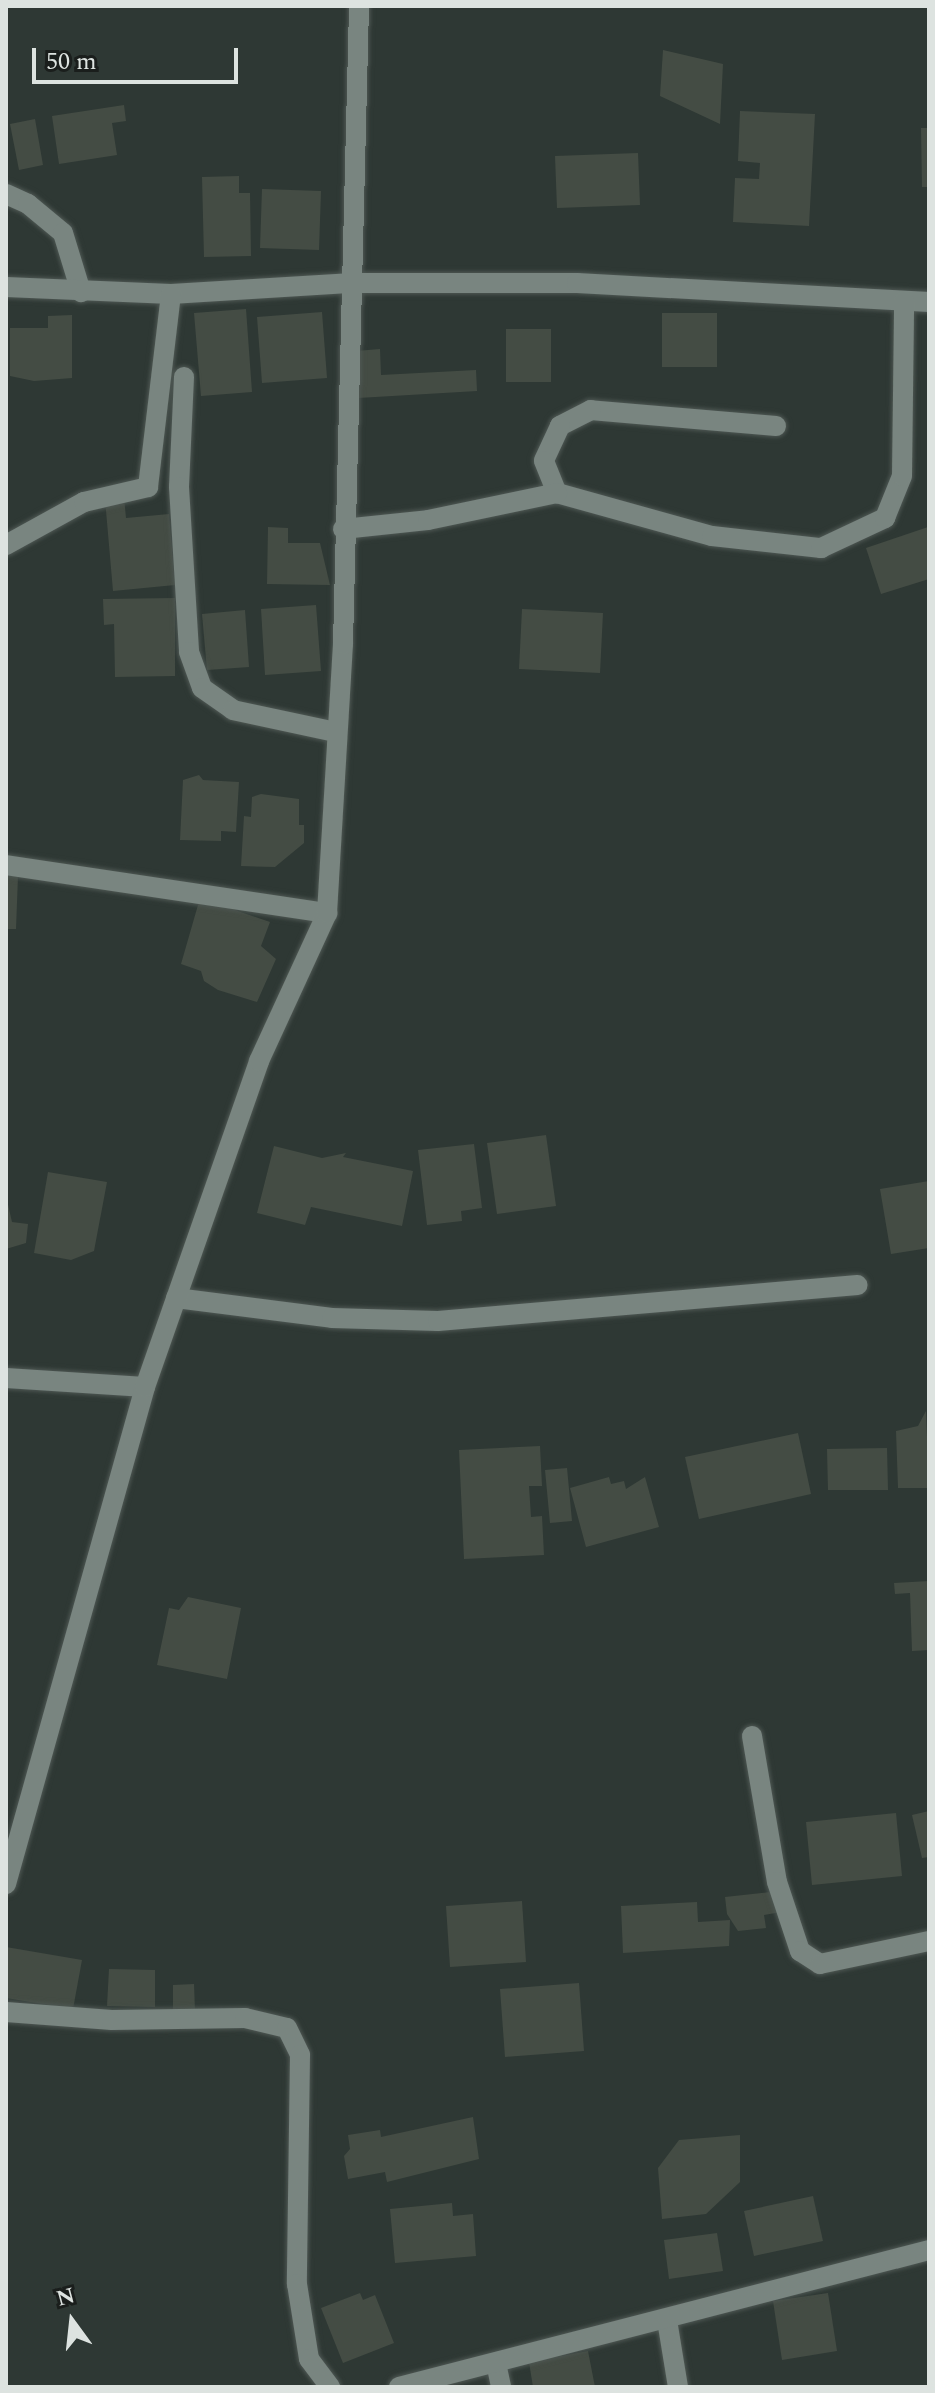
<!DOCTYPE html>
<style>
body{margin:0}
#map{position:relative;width:935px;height:2393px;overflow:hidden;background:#2e3834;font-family:Spectral,serif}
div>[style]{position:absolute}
.building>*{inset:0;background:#444c44}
.roads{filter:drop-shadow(0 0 2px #4e5753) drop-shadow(0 0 2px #4e5753)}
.minor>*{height:20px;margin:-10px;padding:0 10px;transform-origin:10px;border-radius:10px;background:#798580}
span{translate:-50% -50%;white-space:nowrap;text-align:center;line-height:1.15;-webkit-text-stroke:6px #1a1e1c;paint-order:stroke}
.frame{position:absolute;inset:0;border:8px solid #dde3e0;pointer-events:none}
.north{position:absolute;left:32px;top:2281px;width:80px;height:80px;-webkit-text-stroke:6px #1a1e1c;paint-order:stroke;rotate:345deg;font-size:22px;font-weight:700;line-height:32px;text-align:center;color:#dde3e0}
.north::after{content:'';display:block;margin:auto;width:28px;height:36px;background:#dde3e0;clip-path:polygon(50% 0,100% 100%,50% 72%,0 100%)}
.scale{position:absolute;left:32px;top:48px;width:206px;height:36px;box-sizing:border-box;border:4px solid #dde3e0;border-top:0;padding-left:10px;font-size:24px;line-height:28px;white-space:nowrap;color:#dde3e0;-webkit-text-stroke:6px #1a1e1c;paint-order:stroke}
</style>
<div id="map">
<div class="building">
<div style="clip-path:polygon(663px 50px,723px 64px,720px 124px,660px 96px)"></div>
<div style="clip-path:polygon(124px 105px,126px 121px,112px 123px,117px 155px,59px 164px,52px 116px)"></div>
<div style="clip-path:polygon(740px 111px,815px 114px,809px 226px,733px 222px,735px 178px,759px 179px,760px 163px,738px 161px)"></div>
<div style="clip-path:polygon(35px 119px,43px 165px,19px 170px,10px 124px)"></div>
<div style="clip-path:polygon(921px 128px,929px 128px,929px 187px,922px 187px)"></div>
<div style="clip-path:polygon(638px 153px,640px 205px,557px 208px,555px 156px)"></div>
<div style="clip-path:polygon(239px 176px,239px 193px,250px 193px,251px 256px,204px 257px,202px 177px)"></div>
<div style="clip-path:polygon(262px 189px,321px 191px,319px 250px,260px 248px)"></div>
<div style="clip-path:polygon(246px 309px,252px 392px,201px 396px,194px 313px)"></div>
<div style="clip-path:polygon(322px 312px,327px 378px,262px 383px,257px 317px)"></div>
<div style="clip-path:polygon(662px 313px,717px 313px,717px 367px,662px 367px)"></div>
<div style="clip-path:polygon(72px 315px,72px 378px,34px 381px,10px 376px,10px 328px,48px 328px,48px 316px)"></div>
<div style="clip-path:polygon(506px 329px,551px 329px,551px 382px,506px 382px)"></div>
<div style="clip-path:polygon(380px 349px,381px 375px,476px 370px,477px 391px,358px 398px,356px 351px)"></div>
<div style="clip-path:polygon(124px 497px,126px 518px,169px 514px,175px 585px,113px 591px,105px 499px)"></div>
<div style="clip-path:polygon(268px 527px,288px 528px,288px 543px,320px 543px,330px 585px,267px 584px)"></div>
<div style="clip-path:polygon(928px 527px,929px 579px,881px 594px,866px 548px)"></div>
<div style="clip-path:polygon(175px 598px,175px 676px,115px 677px,114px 624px,104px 625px,103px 599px)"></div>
<div style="clip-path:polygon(316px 605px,321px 671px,265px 675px,261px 609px)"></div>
<div style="clip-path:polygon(522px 609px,603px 613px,600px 673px,519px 669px)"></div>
<div style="clip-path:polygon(245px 610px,249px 667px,207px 670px,202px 614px)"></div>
<div style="clip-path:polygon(199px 775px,203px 780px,239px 782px,236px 832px,221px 831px,221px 841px,180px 840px,183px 780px)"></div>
<div style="clip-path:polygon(261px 794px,299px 799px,299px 825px,304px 825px,304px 843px,275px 867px,241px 866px,244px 816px,251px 817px,252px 797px)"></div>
<div style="clip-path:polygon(6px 876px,18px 876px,16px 929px,6px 929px)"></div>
<div style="clip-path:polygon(200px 898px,270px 922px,261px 946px,276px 959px,257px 1002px,218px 990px,204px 981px,201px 971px,181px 964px)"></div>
<div style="clip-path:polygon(546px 1135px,556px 1206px,497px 1214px,487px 1143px)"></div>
<div style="clip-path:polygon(474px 1144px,482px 1208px,461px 1211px,462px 1221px,427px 1225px,418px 1150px)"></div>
<div style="clip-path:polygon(274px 1146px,322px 1158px,346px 1153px,343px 1157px,413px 1171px,402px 1226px,311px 1207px,305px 1225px,257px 1213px)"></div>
<div style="clip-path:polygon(48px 1172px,107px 1182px,94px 1251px,71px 1260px,34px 1253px)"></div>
<div style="clip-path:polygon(929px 1181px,929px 1248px,891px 1254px,880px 1189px)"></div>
<div style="clip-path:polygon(7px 1200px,12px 1222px,28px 1224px,26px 1243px,6px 1249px)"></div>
<div style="clip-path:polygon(926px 1411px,929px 1488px,898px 1488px,896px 1431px,918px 1426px)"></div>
<div style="clip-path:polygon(798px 1433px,811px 1494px,699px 1519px,685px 1457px)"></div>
<div style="clip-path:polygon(540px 1446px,542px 1486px,529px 1486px,531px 1517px,542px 1516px,544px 1555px,464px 1559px,459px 1450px)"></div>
<div style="clip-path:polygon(887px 1448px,888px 1490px,828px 1490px,827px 1449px)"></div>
<div style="clip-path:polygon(567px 1468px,572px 1521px,550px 1523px,545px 1470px)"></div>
<div style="clip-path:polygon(609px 1477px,611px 1484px,624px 1481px,626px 1489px,645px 1477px,659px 1527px,586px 1547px,570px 1488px)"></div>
<div style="clip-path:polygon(929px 1581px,929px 1650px,912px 1651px,910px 1593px,895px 1594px,894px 1583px)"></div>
<div style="clip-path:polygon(188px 1597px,241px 1608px,227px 1679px,157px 1665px,169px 1608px,179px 1610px)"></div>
<div style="clip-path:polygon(929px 1811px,929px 1857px,922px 1858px,912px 1815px)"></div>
<div style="clip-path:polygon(896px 1813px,902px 1876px,812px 1885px,806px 1822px)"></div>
<div style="clip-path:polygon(779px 1891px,781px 1912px,764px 1915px,766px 1928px,738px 1931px,727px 1914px,725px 1897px)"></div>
<div style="clip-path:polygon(522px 1901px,526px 1962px,450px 1967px,446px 1906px)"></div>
<div style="clip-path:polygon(697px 1902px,698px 1922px,730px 1920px,729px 1946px,623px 1953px,621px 1906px)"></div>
<div style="clip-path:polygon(6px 1947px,82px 1960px,73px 2009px,6px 1998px)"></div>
<div style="clip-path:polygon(109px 1969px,155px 1970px,155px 2007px,107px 2006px)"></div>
<div style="clip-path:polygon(579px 1983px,584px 2051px,505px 2057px,500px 1989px)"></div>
<div style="clip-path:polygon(194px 1984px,195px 2011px,173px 2012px,173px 1985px)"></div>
<div style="clip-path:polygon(473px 2117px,479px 2159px,387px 2182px,385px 2172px,348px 2179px,344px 2156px,350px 2149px,348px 2135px,380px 2130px,381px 2137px)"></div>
<div style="clip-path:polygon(740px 2135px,740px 2182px,706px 2214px,662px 2219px,658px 2168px,679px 2140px)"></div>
<div style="clip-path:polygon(813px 2196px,823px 2241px,754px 2256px,744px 2211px)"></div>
<div style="clip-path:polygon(452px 2203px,453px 2216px,473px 2214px,476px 2256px,395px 2263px,390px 2209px)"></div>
<div style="clip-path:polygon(717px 2233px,723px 2271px,669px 2279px,664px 2240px)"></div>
<div style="clip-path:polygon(360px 2293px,363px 2300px,375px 2295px,394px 2343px,343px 2363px,321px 2308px)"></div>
<div style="clip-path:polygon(828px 2293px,837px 2351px,782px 2360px,773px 2301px)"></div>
<div style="clip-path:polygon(588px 2351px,595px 2387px,533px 2387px,529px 2362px)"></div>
</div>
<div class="roads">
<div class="minor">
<div style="left:6px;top:194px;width:24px;rotate:24deg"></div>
<div style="left:28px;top:204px;width:45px;rotate:39.6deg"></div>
<div style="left:63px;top:233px;width:62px;rotate:73deg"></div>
<div style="left:6px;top:287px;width:165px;rotate:2.4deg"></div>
<div style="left:171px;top:294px;width:182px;rotate:-3.5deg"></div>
<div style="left:353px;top:283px;width:224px"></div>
<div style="left:577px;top:283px;width:353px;rotate:3.1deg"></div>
<div style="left:184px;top:377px;width:110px;rotate:92.6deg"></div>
<div style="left:179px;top:487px;width:165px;rotate:86.5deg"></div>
<div style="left:189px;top:652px;width:38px;rotate:70deg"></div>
<div style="left:202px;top:688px;width:38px;rotate:35deg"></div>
<div style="left:233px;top:710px;width:105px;rotate:12.1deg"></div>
<div style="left:776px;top:426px;width:186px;rotate:-175.1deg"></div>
<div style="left:591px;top:410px;width:35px;rotate:153deg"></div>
<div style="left:560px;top:426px;width:38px;rotate:115deg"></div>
<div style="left:544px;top:461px;width:35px;rotate:68deg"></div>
<div style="left:557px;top:493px;width:161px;rotate:15.5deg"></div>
<div style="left:712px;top:536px;width:110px;rotate:6.3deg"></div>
<div style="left:821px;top:548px;width:71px;rotate:-25.1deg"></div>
<div style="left:885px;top:518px;width:45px;rotate:-68deg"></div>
<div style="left:902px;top:476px;width:175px;rotate:-89.3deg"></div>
<div style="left:343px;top:529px;width:85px;rotate:-6deg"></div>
<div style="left:428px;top:520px;width:132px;rotate:-11.8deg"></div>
<div style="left:6px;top:545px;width:89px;rotate:-28.9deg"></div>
<div style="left:84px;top:502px;width:66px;rotate:-13.2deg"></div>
<div style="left:148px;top:487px;width:194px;rotate:-83.2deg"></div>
<div style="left:6px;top:865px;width:325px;rotate:8.5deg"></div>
<div style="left:176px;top:1298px;width:157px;rotate:7.3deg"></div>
<div style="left:332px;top:1318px;width:106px;rotate:1.6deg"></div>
<div style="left:438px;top:1321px;width:421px;rotate:-4.9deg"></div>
<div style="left:6px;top:1378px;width:139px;rotate:3.7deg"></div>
<div style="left:752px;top:1736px;width:148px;rotate:80.3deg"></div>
<div style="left:777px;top:1882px;width:73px;rotate:71.6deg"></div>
<div style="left:800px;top:1951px;width:24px;rotate:33deg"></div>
<div style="left:820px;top:1964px;width:111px;rotate:-11.9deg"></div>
<div style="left:6px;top:1884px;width:516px;rotate:-74.37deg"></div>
<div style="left:145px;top:1387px;width:345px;rotate:-70.7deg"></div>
<div style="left:259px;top:1061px;width:163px;rotate:-65.3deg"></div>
<div style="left:327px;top:913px;width:269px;rotate:-86.6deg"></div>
<div style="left:343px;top:644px;width:638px;rotate:-88.56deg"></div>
<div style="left:6px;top:2012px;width:106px;rotate:4.3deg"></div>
<div style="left:112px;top:2020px;width:133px;rotate:-0.9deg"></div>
<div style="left:245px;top:2018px;width:43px;rotate:13.4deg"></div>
<div style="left:287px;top:2028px;width:30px;rotate:64deg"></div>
<div style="left:300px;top:2055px;width:229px;rotate:90.8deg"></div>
<div style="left:297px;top:2284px;width:76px;rotate:80.9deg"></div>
<div style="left:309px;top:2359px;width:35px;rotate:53deg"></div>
<div style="left:667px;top:2320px;width:68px;rotate:80.7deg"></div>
<div style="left:496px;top:2363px;width:25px;rotate:78deg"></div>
<div style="left:399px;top:2387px;width:547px;rotate:-14.49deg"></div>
</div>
</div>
<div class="frame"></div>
<div class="north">N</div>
<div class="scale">50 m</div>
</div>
